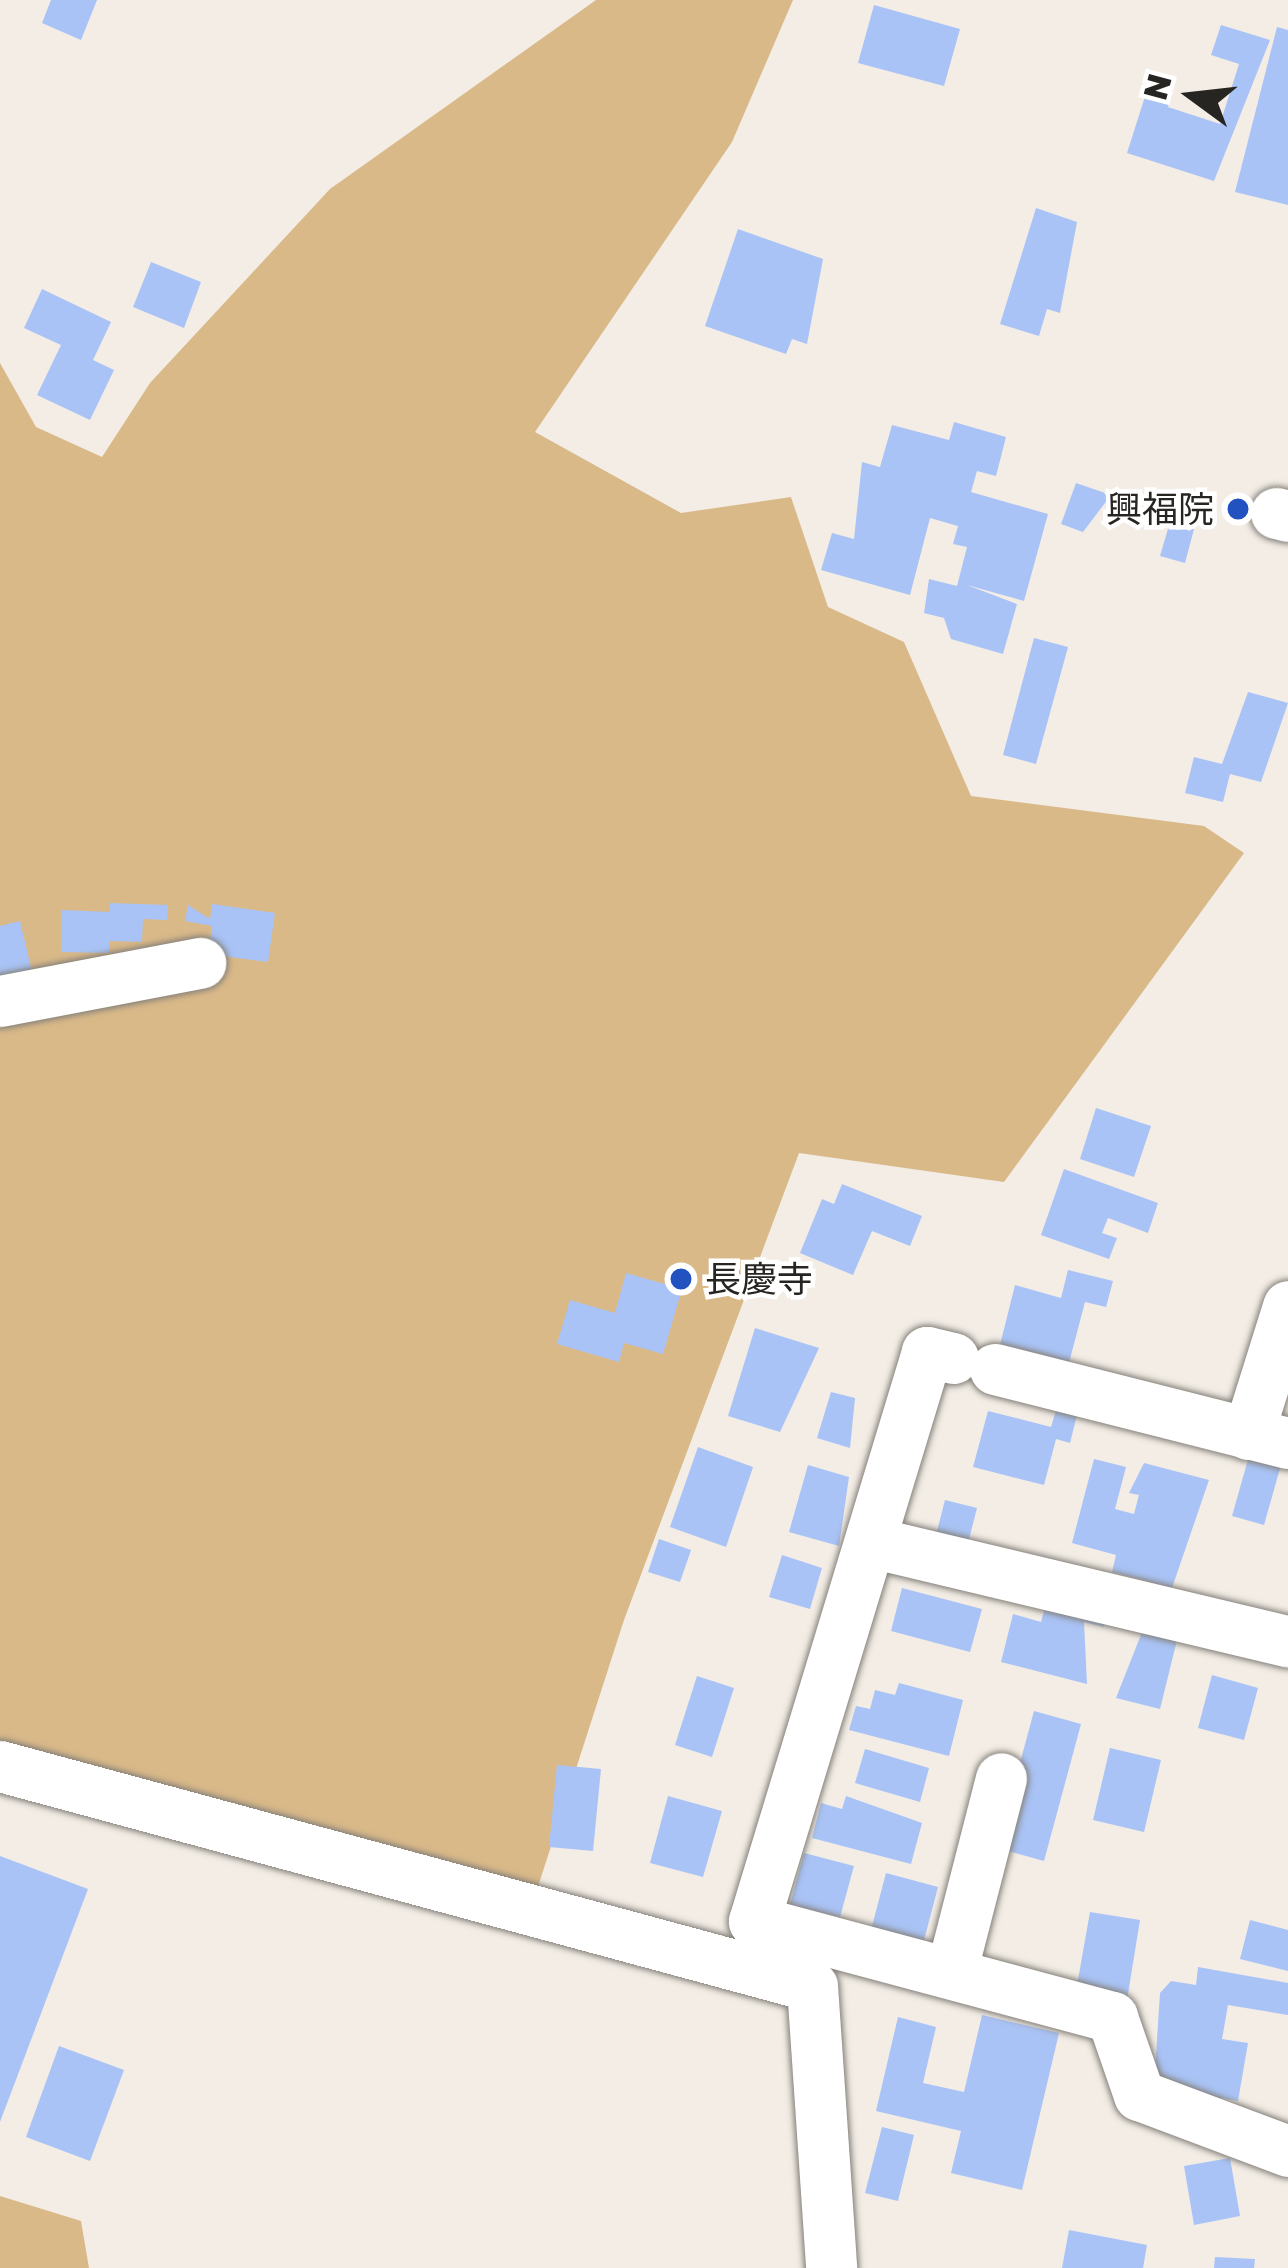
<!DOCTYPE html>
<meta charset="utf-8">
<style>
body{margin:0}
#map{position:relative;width:1288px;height:2268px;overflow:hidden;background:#f3ede6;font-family:"Golos Text","Noto Sans JP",sans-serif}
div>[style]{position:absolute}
.green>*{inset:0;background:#dab989}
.building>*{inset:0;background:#a9c3f6}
.roads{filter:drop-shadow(0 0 3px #85817a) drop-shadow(0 0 3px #85817a)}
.minor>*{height:51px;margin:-25.5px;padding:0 25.5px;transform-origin:25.5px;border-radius:25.5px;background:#fff}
.dots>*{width:33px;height:33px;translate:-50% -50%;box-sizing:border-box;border:6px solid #fff;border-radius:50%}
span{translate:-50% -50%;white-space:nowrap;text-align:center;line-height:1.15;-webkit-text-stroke:9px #fff;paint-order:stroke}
.poi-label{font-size:36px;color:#272522}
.right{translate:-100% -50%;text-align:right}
.left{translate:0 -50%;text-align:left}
.north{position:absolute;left:1132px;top:36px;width:120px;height:120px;-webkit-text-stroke:9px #fff;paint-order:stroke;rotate:285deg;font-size:33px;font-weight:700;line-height:48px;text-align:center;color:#272522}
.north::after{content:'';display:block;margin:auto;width:42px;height:54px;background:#272522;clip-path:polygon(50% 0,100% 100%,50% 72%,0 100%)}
</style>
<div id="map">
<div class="green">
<div style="clip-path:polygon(596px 0,793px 0,732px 142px,535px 432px,681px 513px,791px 497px,828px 607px,904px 642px,971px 796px,1204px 826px,1244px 853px,1004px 1182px,799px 1153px,624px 1620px,534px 1899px,0 1758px,0 363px,36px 427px,102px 457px,150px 383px,330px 189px)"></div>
<div style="clip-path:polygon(0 2196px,81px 2221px,89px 2268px,0 2268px)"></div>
</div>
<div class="building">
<div style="clip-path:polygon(51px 0,97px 0,81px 40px,42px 23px)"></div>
<div style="clip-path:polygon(874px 5px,960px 29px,944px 86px,858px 63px)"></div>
<div style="clip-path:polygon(1221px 25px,1270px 40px,1214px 181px,1127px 153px,1148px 87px,1172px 95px,1168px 107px,1220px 124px,1239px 64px,1211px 55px)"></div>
<div style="clip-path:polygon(1277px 27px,1288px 30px,1288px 205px,1235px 192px)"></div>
<div style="clip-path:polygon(1036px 208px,1077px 222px,1060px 313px,1047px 309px,1039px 336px,1000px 324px)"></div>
<div style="clip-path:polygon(738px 229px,823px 259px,807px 344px,792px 339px,786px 354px,705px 326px)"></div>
<div style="clip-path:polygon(151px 262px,201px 282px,184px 328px,133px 307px)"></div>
<div style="clip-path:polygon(42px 289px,111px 322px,93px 360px,114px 370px,90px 420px,37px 395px,61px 345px,24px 328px)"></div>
<div style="clip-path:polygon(954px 422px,1006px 437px,996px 476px,977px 471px,971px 492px,1048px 514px,1024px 601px,967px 585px,1017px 604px,1003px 654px,951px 639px,944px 618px,924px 613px,929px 579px,957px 586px,967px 547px,953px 544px,958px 526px,930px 518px,910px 595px,821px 570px,832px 533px,854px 539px,862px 462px,880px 467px,892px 425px,949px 440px)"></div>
<div style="clip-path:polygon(1076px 483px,1111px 495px,1083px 532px,1061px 524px)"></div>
<div style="clip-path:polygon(1170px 522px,1194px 529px,1185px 563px,1160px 556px)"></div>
<div style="clip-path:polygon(1034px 638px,1068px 647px,1036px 764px,1003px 755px)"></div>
<div style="clip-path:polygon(1248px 692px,1288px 703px,1261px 782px,1230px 774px,1223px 802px,1185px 793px,1194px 757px,1222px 764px)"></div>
<div style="clip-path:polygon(110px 903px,168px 905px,167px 920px,143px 919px,142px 942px,110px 941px,109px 953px,61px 952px,62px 910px,110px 912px)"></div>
<div style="clip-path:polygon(212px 904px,275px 913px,268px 962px,208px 954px,212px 926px,185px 921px,188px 905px,210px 919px)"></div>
<div style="clip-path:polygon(20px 921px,32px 972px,0 980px,0 926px)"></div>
<div style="clip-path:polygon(1096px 1108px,1151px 1126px,1134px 1177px,1080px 1159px)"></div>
<div style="clip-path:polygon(1064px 1169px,1158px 1203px,1148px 1233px,1108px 1218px,1102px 1233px,1117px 1238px,1109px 1259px,1041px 1235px)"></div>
<div style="clip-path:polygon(842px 1184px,922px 1216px,910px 1246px,872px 1231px,853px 1275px,800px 1253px,822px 1199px,834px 1204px)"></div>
<div style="clip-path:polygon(1068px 1270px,1113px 1281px,1106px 1307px,1085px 1302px,1069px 1363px,1000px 1345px,1015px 1285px,1061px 1298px)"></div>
<div style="clip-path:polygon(626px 1273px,682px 1289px,663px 1354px,624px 1343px,619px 1362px,557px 1344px,570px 1300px,615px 1313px)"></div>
<div style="clip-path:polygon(755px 1328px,819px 1348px,780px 1432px,728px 1416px)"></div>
<div style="clip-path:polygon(831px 1392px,855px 1398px,850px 1448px,817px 1438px)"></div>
<div style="clip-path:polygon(1056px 1410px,1077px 1415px,1070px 1443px,1056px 1439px,1044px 1485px,973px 1467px,988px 1411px,1051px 1427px)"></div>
<div style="clip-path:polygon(698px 1447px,753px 1467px,726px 1547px,670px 1527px)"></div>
<div style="clip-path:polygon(1249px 1456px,1281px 1465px,1264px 1525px,1232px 1516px)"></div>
<div style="clip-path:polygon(1094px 1459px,1126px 1467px,1115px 1509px,1134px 1514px,1139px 1495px,1129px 1493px,1144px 1463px,1209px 1480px,1172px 1588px,1112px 1572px,1116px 1555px,1072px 1543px)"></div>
<div style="clip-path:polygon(808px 1465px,849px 1477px,839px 1546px,789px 1532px)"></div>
<div style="clip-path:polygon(945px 1500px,977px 1508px,967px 1547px,935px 1539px)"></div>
<div style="clip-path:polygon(659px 1539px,691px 1550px,680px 1582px,648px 1572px)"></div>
<div style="clip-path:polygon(782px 1555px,822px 1568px,810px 1609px,769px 1597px)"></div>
<div style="clip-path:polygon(902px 1588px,982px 1609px,970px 1652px,891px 1631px)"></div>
<div style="clip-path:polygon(1049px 1592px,1109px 1608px,1104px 1627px,1084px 1622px,1087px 1684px,1001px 1662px,1013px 1614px,1041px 1622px)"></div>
<div style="clip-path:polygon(1144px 1627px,1178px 1636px,1160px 1709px,1116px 1698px)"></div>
<div style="clip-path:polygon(1212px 1675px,1258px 1688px,1244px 1740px,1198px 1728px)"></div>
<div style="clip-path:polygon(697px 1676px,734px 1688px,712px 1757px,675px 1745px)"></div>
<div style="clip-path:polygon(899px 1683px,963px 1700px,949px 1756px,849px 1730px,856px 1706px,870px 1709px,875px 1690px,895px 1695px)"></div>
<div style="clip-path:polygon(1034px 1711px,1081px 1724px,1044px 1861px,997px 1848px)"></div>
<div style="clip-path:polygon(1110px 1748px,1161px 1760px,1144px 1832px,1093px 1820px)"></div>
<div style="clip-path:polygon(865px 1749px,929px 1768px,920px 1802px,855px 1783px)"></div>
<div style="clip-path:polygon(557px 1765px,601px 1769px,593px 1851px,549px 1847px)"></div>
<div style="clip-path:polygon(668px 1796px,722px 1811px,703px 1877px,650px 1863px)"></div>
<div style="clip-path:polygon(846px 1796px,922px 1823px,911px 1864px,812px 1838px,821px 1803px,842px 1809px)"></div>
<div style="clip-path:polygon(804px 1853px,854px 1866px,840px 1917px,790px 1905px)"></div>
<div style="clip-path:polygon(0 1856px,88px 1889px,0 2122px)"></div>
<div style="clip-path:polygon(886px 1873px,938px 1887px,923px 1944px,871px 1930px)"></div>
<div style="clip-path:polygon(1090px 1912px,1140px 1920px,1127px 2000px,1076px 1991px)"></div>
<div style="clip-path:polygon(1250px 1920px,1288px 1930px,1288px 1971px,1240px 1959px)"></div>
<div style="clip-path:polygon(1198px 1967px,1288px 1983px,1288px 2015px,1228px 2005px,1222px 2039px,1248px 2043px,1238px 2101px,1154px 2086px,1160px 1993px,1171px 1981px,1196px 1985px)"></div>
<div style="clip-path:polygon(982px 2015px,1059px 2033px,1022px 2190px,951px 2173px,961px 2131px,876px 2111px,898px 2017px,936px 2027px,923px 2083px,964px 2092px)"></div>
<div style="clip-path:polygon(59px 2046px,124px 2070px,90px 2161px,26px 2137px)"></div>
<div style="clip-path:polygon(882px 2127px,914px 2135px,898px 2201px,865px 2193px)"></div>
<div style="clip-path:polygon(1230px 2158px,1240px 2216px,1194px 2225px,1184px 2166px)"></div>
<div style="clip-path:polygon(1069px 2230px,1147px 2245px,1143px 2268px,1062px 2268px)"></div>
<div style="clip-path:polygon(1215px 2257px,1255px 2259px,1254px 2268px,1214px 2268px)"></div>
</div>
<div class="roads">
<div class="minor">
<div style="left:1276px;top:513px;width:12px;rotate:14deg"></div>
<div style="left:0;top:1001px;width:204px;rotate:-10.8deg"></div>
<div style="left:953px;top:1358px;width:27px;rotate:-167deg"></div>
<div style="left:927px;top:1352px;width:595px;rotate:106.91deg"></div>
<div style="left:754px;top:1921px;width:371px;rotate:15deg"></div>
<div style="left:1112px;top:2017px;width:83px;rotate:70.9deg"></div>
<div style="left:1139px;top:2095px;width:159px;rotate:20.6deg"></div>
<div style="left:995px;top:1369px;width:302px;rotate:14.2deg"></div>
<div style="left:1248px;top:1434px;width:134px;rotate:-72.6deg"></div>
<div style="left:871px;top:1542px;width:429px;rotate:13.4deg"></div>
<div style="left:0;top:1766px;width:841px;rotate:15.16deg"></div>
<div style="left:812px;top:1986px;width:283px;rotate:86.1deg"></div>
<div style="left:951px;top:1973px;width:201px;rotate:-75.6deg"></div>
</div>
</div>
<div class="dots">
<div style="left:1238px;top:509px;background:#2152bf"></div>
<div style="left:681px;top:1279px;background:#2152bf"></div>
</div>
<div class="poi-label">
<span class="right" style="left:1214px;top:509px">興福院</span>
<span class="left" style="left:705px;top:1279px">長慶寺</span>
</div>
<div class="north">N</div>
</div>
